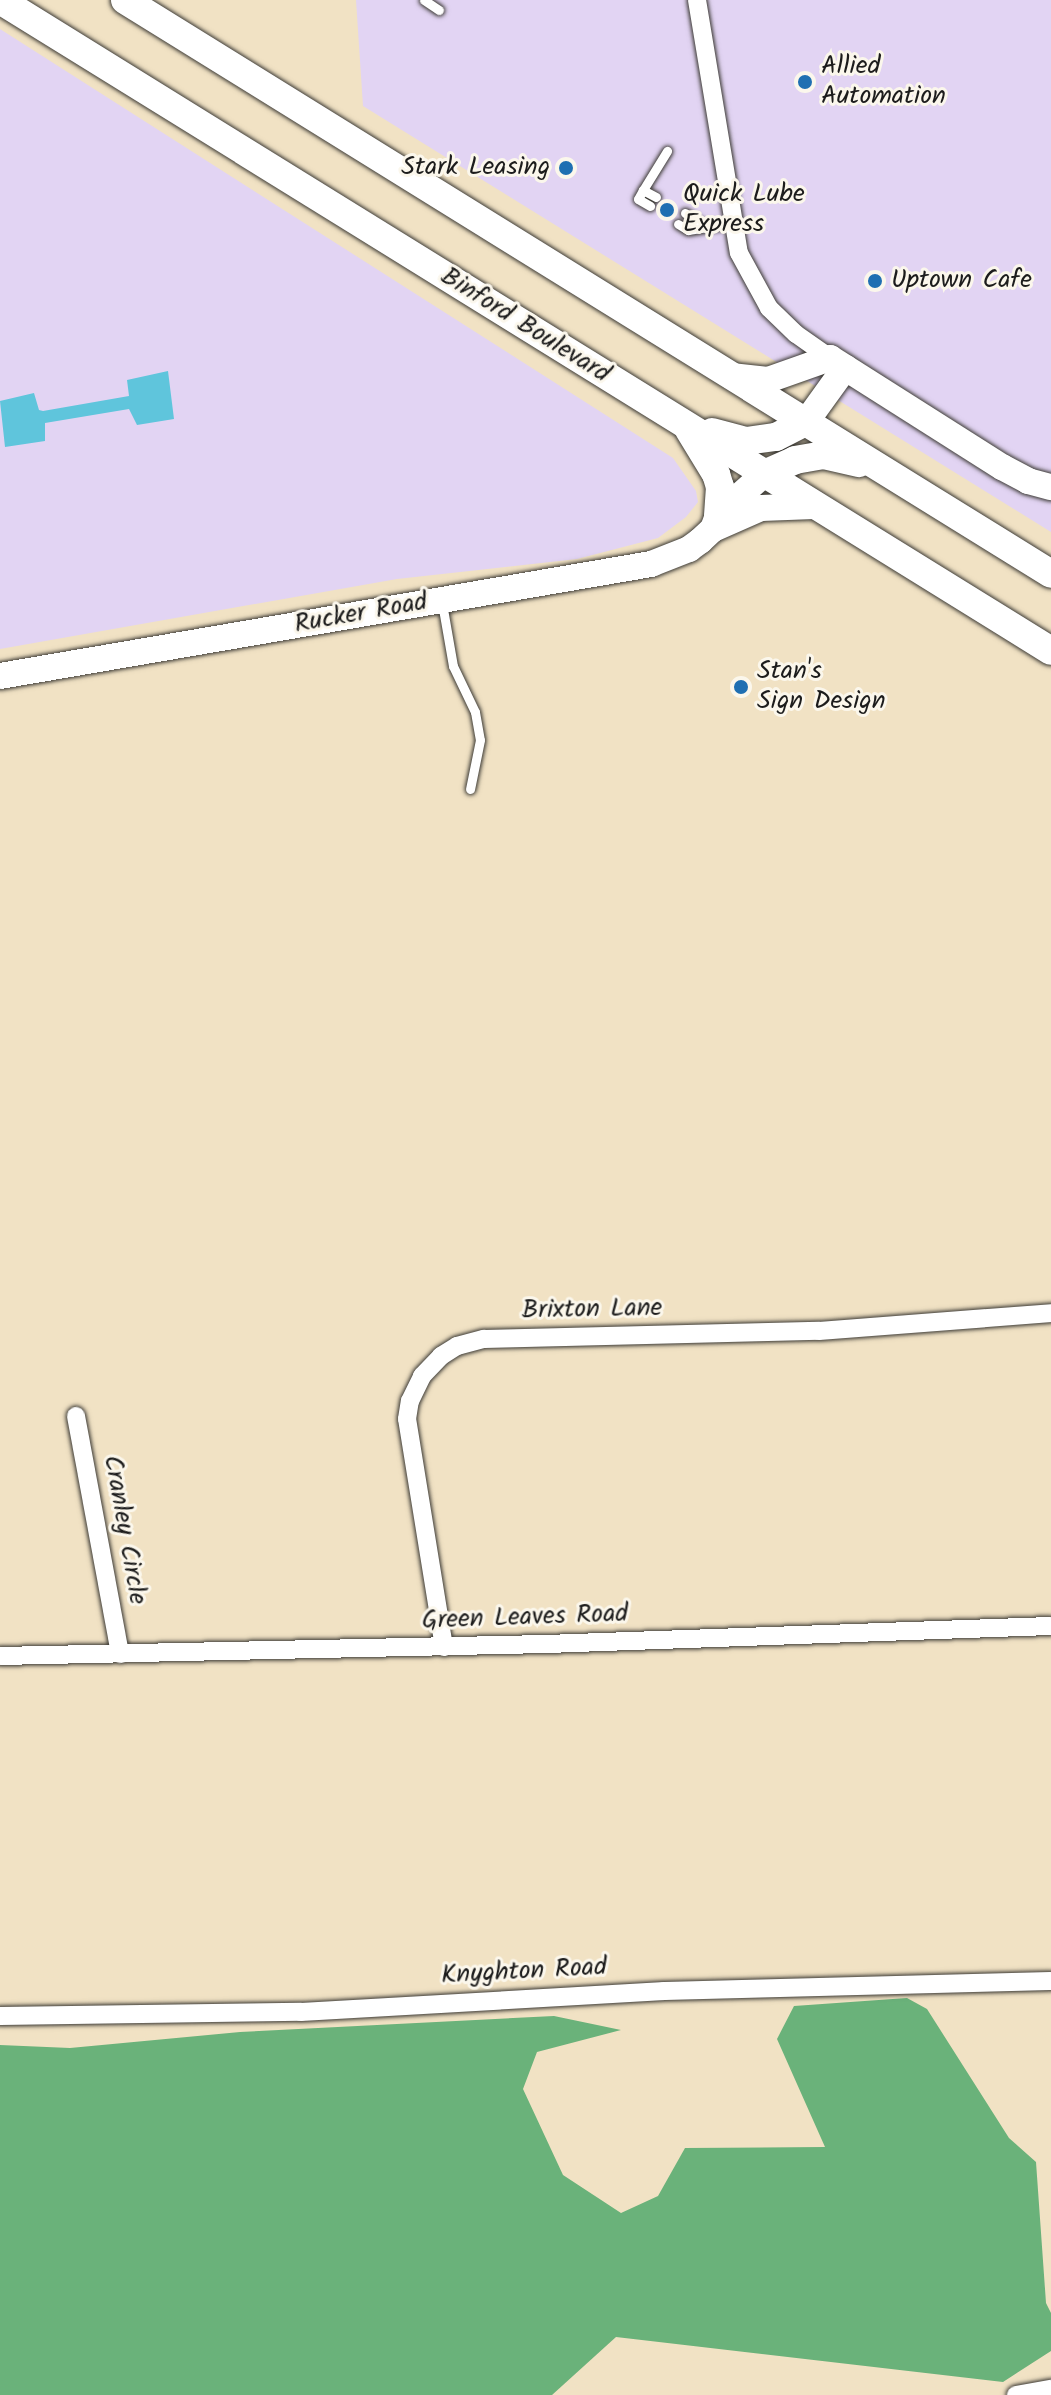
<!DOCTYPE html>
<style>
body{margin:0}
#map{position:relative;width:1051px;height:2395px;overflow:hidden;background:#f1e2c4;font-family:Kalam,sans-serif}
div>[style]{position:absolute}
.built>*{inset:0;background:#e2d4f3}
.forest>*{inset:0;background:#6ab27a}
.water>*{inset:0;background:#5fc5dc}
.roads{filter:drop-shadow(0 0 2px #3c3a35) drop-shadow(0 0 2px #3c3a35)}
.lane>*{height:9px;margin:-4.5px;padding:0 4.5px;transform-origin:4.5px;border-radius:4.5px;background:#fff}
.street>*{height:18px;margin:-9px;padding:0 9px;transform-origin:9px;border-radius:9px;background:#fff}
.secondary>*{height:26px;margin:-13px;padding:0 13px;transform-origin:13px;border-radius:13px;background:#fff}
.primary>*{height:28px;margin:-14px;padding:0 14px;transform-origin:14px;border-radius:14px;background:#fff}
.dots>*{width:22px;height:22px;translate:-50% -50%;box-sizing:border-box;border:4px solid #fbf7ec;border-radius:50%}
span{translate:-50% -50%;white-space:nowrap;text-align:center;line-height:1.15;-webkit-text-stroke:6px #fbf7ec;paint-order:stroke}
.poi-label{font-size:26px;color:#1c1c1c}
.left{translate:0 -50%;text-align:left}
.right{translate:-100% -50%;text-align:right}
.street-label{font-size:26px;color:#1c1c1c}
</style>
<div id="map">
<div class="built">
<div style="clip-path:polygon(356px 0,1051px 0,1051px 532px,363px 106px)"></div>
<div style="clip-path:polygon(0 29px,673px 458px,696px 491px,698px 502px,686px 517px,658px 538px,577px 559px,397px 579px,0 649px)"></div>
</div>
<div class="forest">
<div style="clip-path:polygon(907px 1998px,927px 2009px,1009px 2138px,1036px 2162px,1046px 2303px,1051px 2313px,1051px 2351px,1003px 2382px,616px 2337px,552px 2395px,0 2395px,0 2045px,70px 2048px,240px 2032px,554px 2016px,621px 2030px,537px 2052px,523px 2089px,563px 2175px,621px 2213px,658px 2196px,685px 2148px,825px 2147px,777px 2039px,794px 2006px)"></div>
</div>
<div class="water">
<div style="clip-path:polygon(168px 371px,174px 419px,137px 425px,129px 409px,45px 423px,45px 441px,5px 447px,0 401px,34px 393px,39px 410px,43px 411px,129px 396px,127px 380px)"></div>
</div>
<div class="roads">
<div class="lane">
<div style="left:424px;top:0;width:18px;rotate:34deg"></div>
<div style="left:643px;top:190px;width:10px;rotate:119deg"></div>
<div style="left:638px;top:199px;width:14px;rotate:30deg"></div>
<div style="left:656px;top:197px;width:15px;rotate:-152deg"></div>
<div style="left:643px;top:190px;width:46px;rotate:-58.4deg"></div>
<div style="left:685px;top:213px;width:24px;rotate:33deg"></div>
<div style="left:678px;top:224px;width:12px;rotate:31deg"></div>
<div style="left:688px;top:230px;width:45px;rotate:-9deg"></div>
<div style="left:442px;top:603px;width:64px;rotate:80.1deg"></div>
<div style="left:453px;top:666px;width:51px;rotate:64.4deg"></div>
<div style="left:475px;top:712px;width:28px;rotate:80deg"></div>
<div style="left:480px;top:740px;width:50px;rotate:101.5deg"></div>
</div>
<div class="street">
<div style="left:697px;top:0;width:256px;rotate:80.6deg"></div>
<div style="left:739px;top:253px;width:63px;rotate:61.4deg"></div>
<div style="left:769px;top:308px;width:37px;rotate:44deg"></div>
<div style="left:796px;top:334px;width:42px;rotate:35.2deg"></div>
<div style="left:76px;top:1416px;width:242px;rotate:79.5deg"></div>
<div style="left:444px;top:1647px;width:231px;rotate:-99.2deg"></div>
<div style="left:407px;top:1419px;width:18px;rotate:-81deg"></div>
<div style="left:410px;top:1401px;width:28px;rotate:-64deg"></div>
<div style="left:422px;top:1376px;width:28px;rotate:-46deg"></div>
<div style="left:441px;top:1356px;width:19px;rotate:-32deg"></div>
<div style="left:457px;top:1346px;width:28px;rotate:-15deg"></div>
<div style="left:484px;top:1339px;width:335px;rotate:-1.4deg"></div>
<div style="left:819px;top:1331px;width:233px;rotate:-4.4deg"></div>
<div style="left:0;top:1656px;width:547px;rotate:-1.26deg"></div>
<div style="left:547px;top:1644px;width:504px;rotate:-2.05deg"></div>
<div style="left:0;top:2016px;width:301px;rotate:-0.8deg"></div>
<div style="left:301px;top:2012px;width:364px;rotate:-3.3deg"></div>
<div style="left:664px;top:1991px;width:387px;rotate:-1.5deg"></div>
<div style="left:1016px;top:2395px;width:36px;rotate:-10deg"></div>
</div>
<div class="secondary">
<div style="left:731px;top:376px;width:37px;rotate:6deg"></div>
<div style="left:768px;top:380px;width:66px;rotate:-19.5deg"></div>
<div style="left:830px;top:358px;width:204px;rotate:32.4deg"></div>
<div style="left:1002px;top:467px;width:30px;rotate:28deg"></div>
<div style="left:1028px;top:481px;width:24px;rotate:15deg"></div>
<div style="left:806px;top:422px;width:67px;rotate:-54.2deg"></div>
<div style="left:713px;top:529px;width:52px;rotate:-23.6deg"></div>
<div style="left:761px;top:508px;width:53px;rotate:-2.2deg"></div>
<div style="left:0;top:676px;width:661px;rotate:-9.76deg"></div>
<div style="left:651px;top:564px;width:41px;rotate:-21.5deg"></div>
<div style="left:689px;top:549px;width:14px;rotate:-36deg"></div>
<div style="left:700px;top:541px;width:18px;rotate:-43deg"></div>
<div style="left:713px;top:529px;width:15px;rotate:-70deg"></div>
<div style="left:718px;top:515px;width:62px;rotate:-41.7deg"></div>
</div>
<div class="primary">
<div style="left:0;top:0;width:1236px;rotate:31.77deg"></div>
<div style="left:125px;top:0;width:1089px;rotate:31.79deg"></div>
<div style="left:689px;top:430px;width:52px;rotate:58.5deg"></div>
<div style="left:716px;top:474px;width:14px;rotate:73deg"></div>
<div style="left:720px;top:487px;width:28px;rotate:94deg"></div>
<div style="left:712px;top:432px;width:35px;rotate:15deg"></div>
<div style="left:746px;top:441px;width:30px;rotate:-8deg"></div>
<div style="left:776px;top:437px;width:34px;rotate:-27deg"></div>
<div style="left:764px;top:474px;width:34px;rotate:-24deg"></div>
<div style="left:795px;top:460px;width:29px;rotate:-10deg"></div>
<div style="left:824px;top:455px;width:36px;rotate:13deg"></div>
</div>
</div>
<div class="dots">
<div style="left:805px;top:82px;background:#1f6fb2"></div>
<div style="left:566px;top:168px;background:#1f6fb2"></div>
<div style="left:667px;top:210px;background:#1f6fb2"></div>
<div style="left:875px;top:281px;background:#1f6fb2"></div>
<div style="left:741px;top:687px;background:#1f6fb2"></div>
</div>
<div class="poi-label">
<span class="left" style="left:821px;top:82px">Allied<br>Automation</span>
<span class="right" style="left:550px;top:168px">Stark Leasing</span>
<span class="left" style="left:683px;top:210px">Quick Lube<br>Express</span>
<span class="left" style="left:891px;top:281px">Uptown Cafe</span>
<span class="left" style="left:757px;top:687px">Stan's<br>Sign Design</span>
</div>
<div class="street-label">
<span style="left:525px;top:326px;rotate:32deg">Binford Boulevard</span>
<span style="left:361px;top:614px;rotate:-10deg">Rucker Road</span>
<span style="left:592px;top:1310px;rotate:-1deg">Brixton Lane</span>
<span style="left:124px;top:1530px;rotate:80deg">Cranley Circle</span>
<span style="left:525px;top:1618px;rotate:-2deg">Green Leaves Road</span>
<span style="left:524px;top:1972px;rotate:-3deg">Knyghton Road</span>
</div>
</div>
